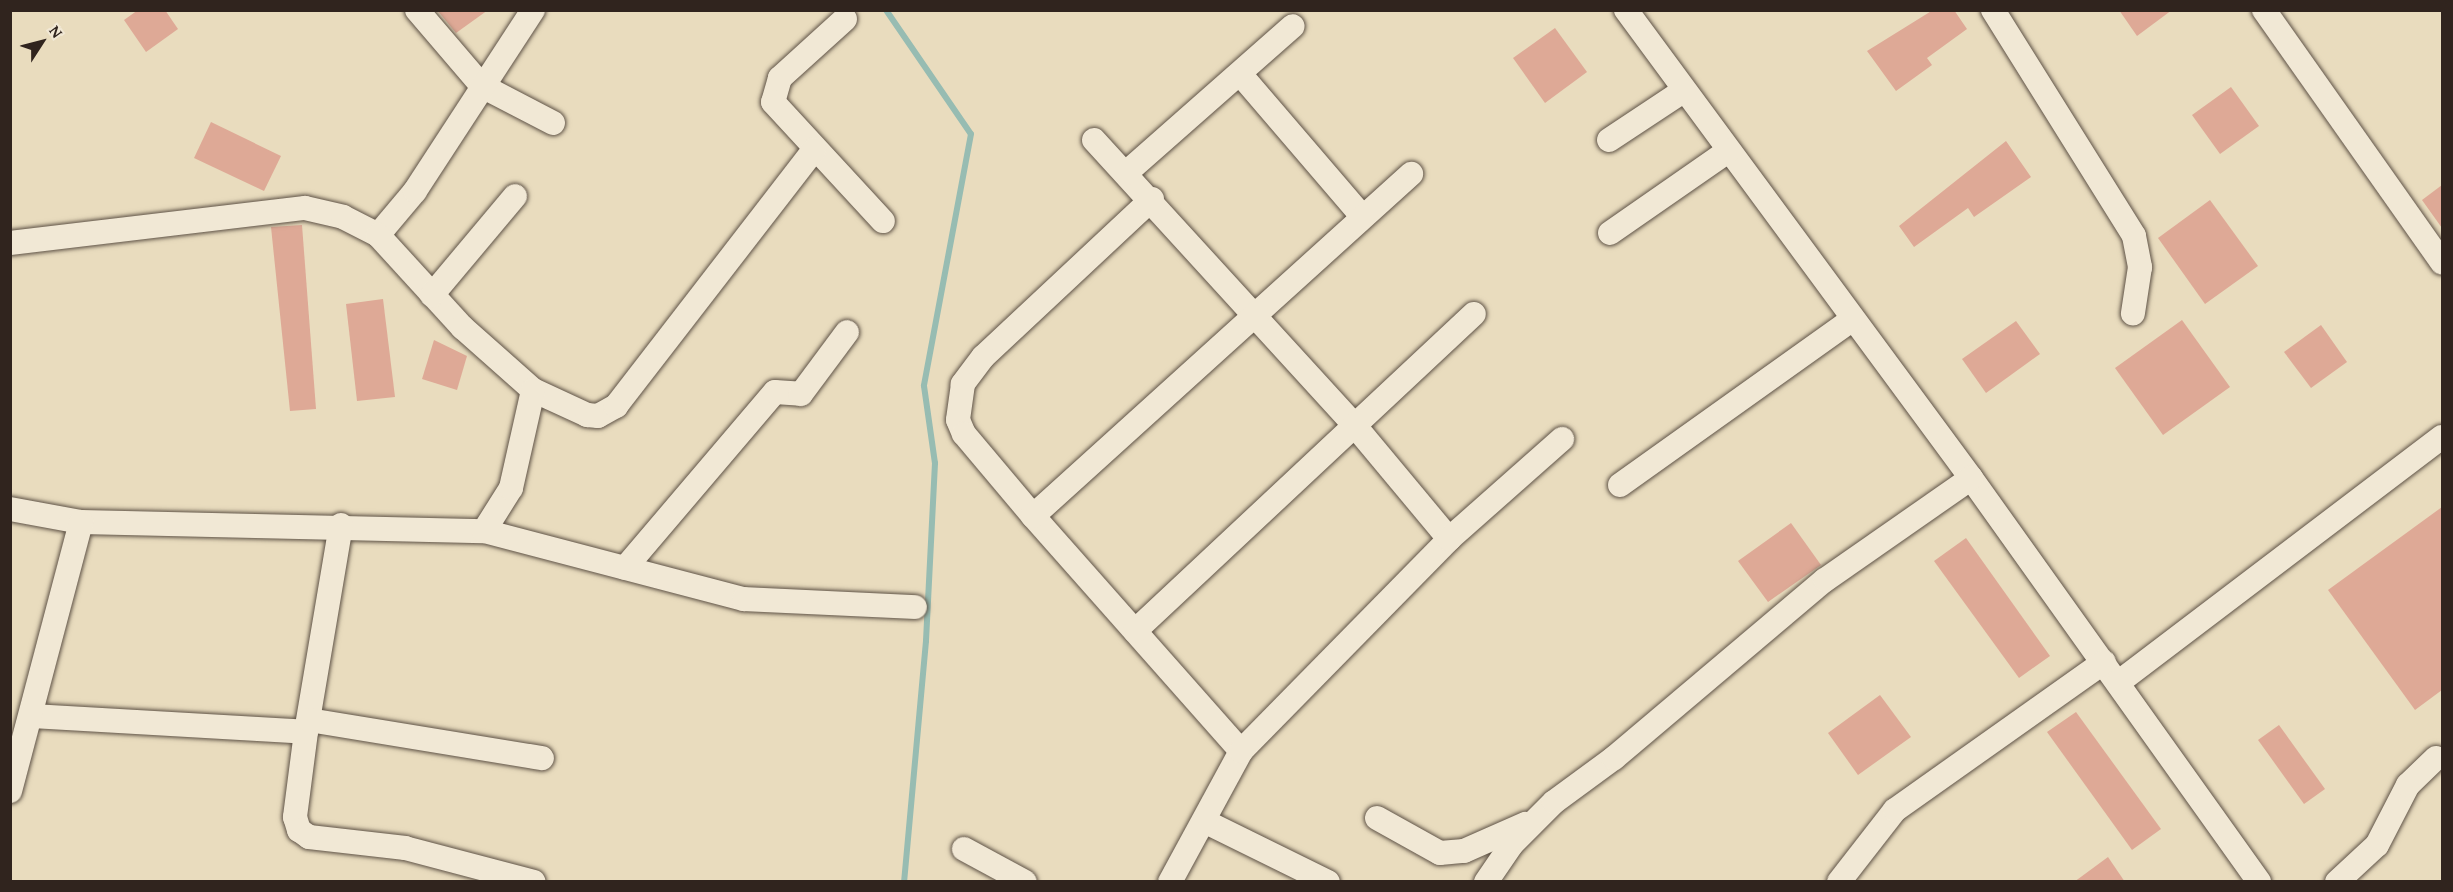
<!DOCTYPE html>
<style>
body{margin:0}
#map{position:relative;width:2453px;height:892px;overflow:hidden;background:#e9dcbe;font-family:"Gentium Book Plus",serif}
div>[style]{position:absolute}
.stream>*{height:6px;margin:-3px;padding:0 3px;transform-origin:3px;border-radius:3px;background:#97bcb2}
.building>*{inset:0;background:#dea996}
.roads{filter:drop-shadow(0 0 2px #5e5246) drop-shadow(0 0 2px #5e5246)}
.minor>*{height:24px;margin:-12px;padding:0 12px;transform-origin:12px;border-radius:12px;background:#f1e8d5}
span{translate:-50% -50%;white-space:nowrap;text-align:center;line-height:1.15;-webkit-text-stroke:4.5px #f1e8d5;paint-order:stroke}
.frame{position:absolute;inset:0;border:12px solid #30241e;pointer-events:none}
.north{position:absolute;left:12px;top:12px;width:60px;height:60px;-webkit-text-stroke:4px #f1e8d5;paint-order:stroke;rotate:54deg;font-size:16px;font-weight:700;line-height:24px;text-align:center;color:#30241e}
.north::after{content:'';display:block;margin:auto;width:21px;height:27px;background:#30241e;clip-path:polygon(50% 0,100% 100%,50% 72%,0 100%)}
</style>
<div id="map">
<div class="stream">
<div style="left:886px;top:10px;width:150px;rotate:55.6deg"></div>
<div style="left:971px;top:134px;width:256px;rotate:100.6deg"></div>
<div style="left:924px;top:386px;width:78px;rotate:81.9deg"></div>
<div style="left:935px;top:463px;width:178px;rotate:92.9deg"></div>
<div style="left:926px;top:641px;width:242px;rotate:95.2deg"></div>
</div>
<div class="building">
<div style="clip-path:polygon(138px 10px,165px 10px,178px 29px,146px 52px,124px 20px)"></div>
<div style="clip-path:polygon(437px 10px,488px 10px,456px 33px)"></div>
<div style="clip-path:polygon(1933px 10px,1954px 10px,1967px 29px,1927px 58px,1932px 65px,1896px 91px,1867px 51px)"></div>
<div style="clip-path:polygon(2119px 10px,2172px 10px,2137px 36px)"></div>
<div style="clip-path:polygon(1555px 28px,1587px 72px,1545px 103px,1513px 58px)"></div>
<div style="clip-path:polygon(2231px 87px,2259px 126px,2220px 154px,2192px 115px)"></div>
<div style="clip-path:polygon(211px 122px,281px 156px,264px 191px,194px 158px)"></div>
<div style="clip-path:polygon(2006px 141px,2031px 177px,1974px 217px,1968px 208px,1914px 247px,1899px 226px)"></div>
<div style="clip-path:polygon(2442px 185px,2442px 228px,2422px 200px)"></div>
<div style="clip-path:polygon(2210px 200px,2258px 266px,2205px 304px,2158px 238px)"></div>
<div style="clip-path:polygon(302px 225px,316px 409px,290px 411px,271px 227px)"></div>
<div style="clip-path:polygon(383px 299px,395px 397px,357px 401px,346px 304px)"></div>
<div style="clip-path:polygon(2182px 320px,2230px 387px,2163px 435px,2115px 368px)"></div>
<div style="clip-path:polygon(2016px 321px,2040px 354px,1986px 393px,1962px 359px)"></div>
<div style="clip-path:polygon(2321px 325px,2347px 362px,2311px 388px,2284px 352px)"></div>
<div style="clip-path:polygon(434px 340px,467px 356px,457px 390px,422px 379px)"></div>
<div style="clip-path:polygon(2442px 507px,2442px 690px,2415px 710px,2328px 590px)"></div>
<div style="clip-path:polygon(1791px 523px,1821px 565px,1768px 602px,1738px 561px)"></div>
<div style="clip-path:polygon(1966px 538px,2050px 656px,2019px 678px,1934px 561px)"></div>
<div style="clip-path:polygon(1880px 695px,1911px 737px,1858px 775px,1828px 733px)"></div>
<div style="clip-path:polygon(2076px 712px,2161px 829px,2132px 850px,2047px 732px)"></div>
<div style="clip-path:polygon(2279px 725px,2325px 789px,2304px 804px,2258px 740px)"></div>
<div style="clip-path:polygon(2108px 857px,2125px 882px,2074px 882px)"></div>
</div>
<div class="roads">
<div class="minor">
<div style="left:417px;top:10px;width:100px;rotate:49.5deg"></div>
<div style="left:482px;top:86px;width:80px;rotate:27.5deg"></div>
<div style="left:1626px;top:10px;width:581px;rotate:53.6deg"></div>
<div style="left:1971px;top:478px;width:496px;rotate:54.5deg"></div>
<div style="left:1993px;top:10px;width:266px;rotate:58deg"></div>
<div style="left:2134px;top:236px;width:32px;rotate:79deg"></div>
<div style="left:2140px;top:267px;width:47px;rotate:98.7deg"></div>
<div style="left:2264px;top:10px;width:309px;rotate:54.8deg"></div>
<div style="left:845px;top:19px;width:88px;rotate:137.8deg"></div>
<div style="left:780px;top:78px;width:25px;rotate:106deg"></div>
<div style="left:773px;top:102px;width:162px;rotate:47.3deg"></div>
<div style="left:1241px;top:75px;width:186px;rotate:49.4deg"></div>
<div style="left:1094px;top:140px;width:387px;rotate:47.6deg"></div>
<div style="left:1355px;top:426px;width:147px;rotate:50.2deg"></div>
<div style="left:1609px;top:140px;width:89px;rotate:-33.5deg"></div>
<div style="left:1126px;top:173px;width:222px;rotate:-41.4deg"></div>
<div style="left:1152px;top:199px;width:231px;rotate:136.9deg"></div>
<div style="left:983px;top:357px;width:34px;rotate:127deg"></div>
<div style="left:963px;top:384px;width:36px;rotate:98deg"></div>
<div style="left:958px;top:420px;width:15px;rotate:67deg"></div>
<div style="left:964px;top:434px;width:107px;rotate:49.9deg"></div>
<div style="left:1033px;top:516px;width:314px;rotate:48.5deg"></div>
<div style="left:1610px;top:233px;width:144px;rotate:-34.8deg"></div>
<div style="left:378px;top:235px;width:57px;rotate:-49.9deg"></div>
<div style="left:415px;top:191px;width:216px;rotate:-56.9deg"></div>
<div style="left:10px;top:243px;width:297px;rotate:-6.8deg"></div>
<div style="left:305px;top:208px;width:39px;rotate:13deg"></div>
<div style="left:343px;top:217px;width:39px;rotate:27deg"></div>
<div style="left:378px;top:235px;width:125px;rotate:47.6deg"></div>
<div style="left:462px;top:327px;width:95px;rotate:41.6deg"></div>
<div style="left:533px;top:390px;width:60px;rotate:24.8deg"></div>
<div style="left:587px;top:415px;width:11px;rotate:5deg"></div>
<div style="left:598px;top:416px;width:21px;rotate:-29deg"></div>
<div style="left:616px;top:406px;width:324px;rotate:-52.3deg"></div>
<div style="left:432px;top:295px;width:129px;rotate:-50deg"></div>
<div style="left:1620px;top:485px;width:286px;rotate:-35.5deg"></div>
<div style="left:10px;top:509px;width:72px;rotate:10.4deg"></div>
<div style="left:81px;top:522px;width:403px;rotate:1.3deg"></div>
<div style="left:484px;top:531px;width:269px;rotate:14.7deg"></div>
<div style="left:744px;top:599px;width:171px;rotate:2.7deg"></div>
<div style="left:1033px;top:516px;width:510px;rotate:-42.14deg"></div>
<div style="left:341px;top:525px;width:210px;rotate:99.6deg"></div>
<div style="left:306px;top:732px;width:86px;rotate:97.4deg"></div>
<div style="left:295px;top:817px;width:14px;rotate:73deg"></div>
<div style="left:299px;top:830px;width:12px;rotate:35deg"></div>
<div style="left:309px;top:837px;width:97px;rotate:6.5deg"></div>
<div style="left:405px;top:848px;width:133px;rotate:14.8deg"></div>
<div style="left:484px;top:531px;width:51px;rotate:-57.9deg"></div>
<div style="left:511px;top:488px;width:100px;rotate:-77.3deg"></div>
<div style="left:625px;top:568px;width:231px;rotate:-49.6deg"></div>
<div style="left:775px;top:392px;width:26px;rotate:4deg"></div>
<div style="left:801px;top:394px;width:77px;rotate:-53.4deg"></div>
<div style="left:1135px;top:631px;width:464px;rotate:-43.1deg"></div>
<div style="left:2119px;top:682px;width:405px;rotate:-37.2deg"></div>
<div style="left:32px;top:716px;width:274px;rotate:3.3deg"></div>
<div style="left:309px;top:720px;width:236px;rotate:9.3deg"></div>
<div style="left:10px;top:791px;width:278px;rotate:-75.2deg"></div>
<div style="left:1377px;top:818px;width:72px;rotate:29.1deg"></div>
<div style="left:1440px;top:853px;width:24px;rotate:-5deg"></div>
<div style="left:1464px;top:851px;width:67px;rotate:-23.9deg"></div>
<div style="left:1204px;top:821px;width:138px;rotate:26.2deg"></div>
<div style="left:964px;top:849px;width:69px;rotate:28.4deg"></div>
<div style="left:1170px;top:882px;width:149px;rotate:-61.5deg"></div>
<div style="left:1241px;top:751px;width:297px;rotate:-45.5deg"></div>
<div style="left:1449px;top:539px;width:151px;rotate:-41.5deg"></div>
<div style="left:1486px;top:882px;width:46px;rotate:-55.6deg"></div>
<div style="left:1512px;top:844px;width:59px;rotate:-45deg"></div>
<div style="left:1554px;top:802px;width:74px;rotate:-36.3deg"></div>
<div style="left:1614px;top:758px;width:276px;rotate:-40.2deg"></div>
<div style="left:1825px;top:580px;width:178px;rotate:-34.9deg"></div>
<div style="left:1839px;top:882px;width:91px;rotate:-52.1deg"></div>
<div style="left:1895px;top:810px;width:256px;rotate:-35.3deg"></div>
<div style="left:2337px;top:882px;width:54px;rotate:-42.8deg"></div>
<div style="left:2377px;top:845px;width:68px;rotate:-62.7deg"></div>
<div style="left:2408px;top:785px;width:39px;rotate:-44deg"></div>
</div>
</div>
<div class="frame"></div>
<div class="north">N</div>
</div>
